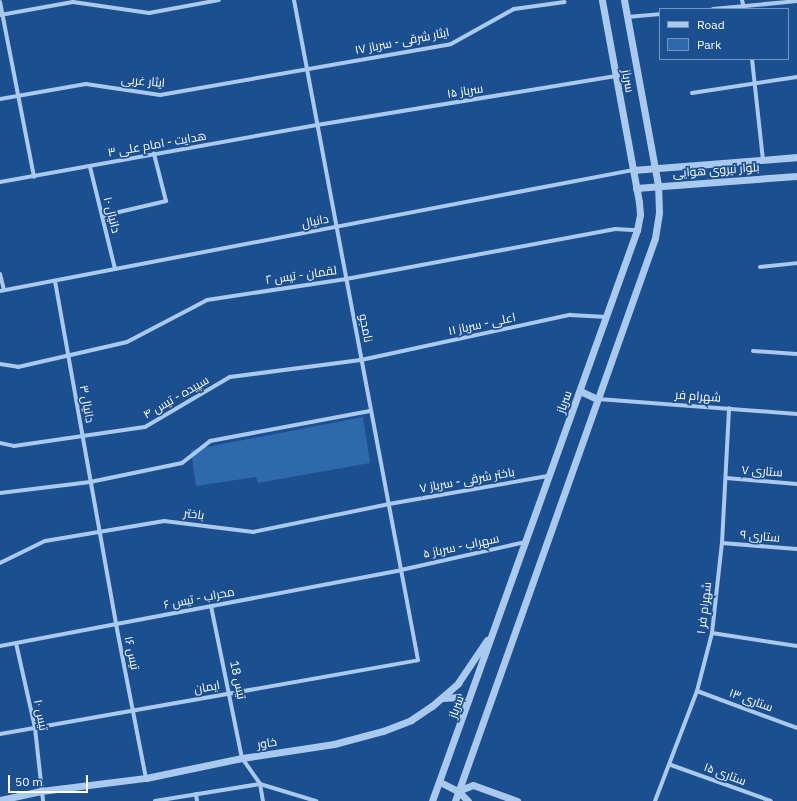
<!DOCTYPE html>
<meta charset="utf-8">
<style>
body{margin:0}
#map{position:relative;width:797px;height:801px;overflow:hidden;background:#1b4f8f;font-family:"IBM Plex Sans",Cairo,sans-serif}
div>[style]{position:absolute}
.green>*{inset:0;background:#2e69ad}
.minor>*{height:4px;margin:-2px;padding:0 2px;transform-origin:2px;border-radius:2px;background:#a9c9ee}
.tertiary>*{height:7px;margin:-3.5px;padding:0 3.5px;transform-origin:3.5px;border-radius:3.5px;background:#a9c9ee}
span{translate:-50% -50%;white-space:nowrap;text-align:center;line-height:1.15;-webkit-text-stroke:3.5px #1b4f8f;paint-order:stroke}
.street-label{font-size:12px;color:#fff}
.legend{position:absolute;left:659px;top:8px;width:130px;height:52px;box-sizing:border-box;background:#1b4f8f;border:1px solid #7695bc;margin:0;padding:5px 7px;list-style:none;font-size:12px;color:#fff}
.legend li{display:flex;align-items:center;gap:8px;height:20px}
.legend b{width:20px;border:1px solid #7695bc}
.scale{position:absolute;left:8px;top:775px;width:80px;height:18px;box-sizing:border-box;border:2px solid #fff;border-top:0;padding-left:5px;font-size:12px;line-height:14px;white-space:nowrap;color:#fff;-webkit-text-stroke:3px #1b4f8f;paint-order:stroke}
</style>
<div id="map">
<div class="green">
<div style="clip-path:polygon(363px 417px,370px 463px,258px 483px,256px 477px,196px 486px,191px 450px)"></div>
</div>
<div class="minor">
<div style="left:742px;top:0;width:9px;rotate:77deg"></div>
<div style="left:0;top:2px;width:178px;rotate:79deg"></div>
<div style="left:713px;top:9px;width:84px;rotate:-5.4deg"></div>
<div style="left:0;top:15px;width:74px;rotate:-10.1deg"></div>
<div style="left:73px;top:2px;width:77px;rotate:8.2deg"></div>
<div style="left:149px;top:13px;width:71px;rotate:-10.5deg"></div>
<div style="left:627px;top:17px;width:33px;rotate:-5deg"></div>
<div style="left:752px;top:59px;width:102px;rotate:83.8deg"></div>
<div style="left:692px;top:93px;width:106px;rotate:-8.7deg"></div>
<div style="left:0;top:99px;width:87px;rotate:-9.9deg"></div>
<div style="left:86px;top:84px;width:75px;rotate:8.5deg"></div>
<div style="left:160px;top:95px;width:295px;rotate:-9.9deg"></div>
<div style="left:451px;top:44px;width:72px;rotate:-29.1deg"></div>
<div style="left:514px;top:9px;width:51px;rotate:-7.8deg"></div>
<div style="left:90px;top:167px;width:105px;rotate:76.2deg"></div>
<div style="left:0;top:182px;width:322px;rotate:-10.2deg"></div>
<div style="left:317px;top:125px;width:303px;rotate:-9.3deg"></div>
<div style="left:102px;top:216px;width:66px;rotate:-13.2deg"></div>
<div style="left:166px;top:201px;width:49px;rotate:-104.3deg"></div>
<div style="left:760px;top:267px;width:37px;rotate:-6deg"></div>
<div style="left:0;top:274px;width:16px;rotate:76deg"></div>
<div style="left:55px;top:281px;width:348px;rotate:79.9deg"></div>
<div style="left:116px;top:624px;width:157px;rotate:79deg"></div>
<div style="left:0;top:291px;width:644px;rotate:-10.82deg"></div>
<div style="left:753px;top:351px;width:44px;rotate:3.9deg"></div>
<div style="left:0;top:364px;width:18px;rotate:9deg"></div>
<div style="left:18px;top:367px;width:112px;rotate:-12.9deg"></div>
<div style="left:127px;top:342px;width:90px;rotate:-27.7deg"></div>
<div style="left:207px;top:300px;width:141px;rotate:-8.6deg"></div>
<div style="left:346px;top:279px;width:274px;rotate:-10.5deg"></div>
<div style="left:615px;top:229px;width:22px;rotate:3deg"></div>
<div style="left:598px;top:399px;width:200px;rotate:4.3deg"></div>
<div style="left:0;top:443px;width:14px;rotate:12deg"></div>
<div style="left:14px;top:446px;width:132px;rotate:-8.3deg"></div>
<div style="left:145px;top:427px;width:99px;rotate:-30.5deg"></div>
<div style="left:230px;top:377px;width:132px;rotate:-7.4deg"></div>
<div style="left:361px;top:360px;width:214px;rotate:-12.2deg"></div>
<div style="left:570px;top:315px;width:37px;rotate:3deg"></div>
<div style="left:726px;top:478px;width:71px;rotate:4.8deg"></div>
<div style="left:0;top:493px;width:91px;rotate:-7deg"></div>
<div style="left:90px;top:482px;width:94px;rotate:-11.7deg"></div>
<div style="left:182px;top:463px;width:36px;rotate:-38deg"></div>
<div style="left:210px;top:441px;width:164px;rotate:-10.6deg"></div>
<div style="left:722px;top:543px;width:75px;rotate:4.6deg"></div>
<div style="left:0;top:563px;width:50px;rotate:-26.1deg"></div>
<div style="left:45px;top:541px;width:121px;rotate:-9.5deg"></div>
<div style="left:164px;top:521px;width:90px;rotate:7deg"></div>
<div style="left:253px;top:532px;width:139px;rotate:-11.6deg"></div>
<div style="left:389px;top:504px;width:161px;rotate:-10deg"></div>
<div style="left:211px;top:606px;width:155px;rotate:78.5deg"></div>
<div style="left:242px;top:758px;width:32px;rotate:55deg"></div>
<div style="left:260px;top:784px;width:17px;rotate:80deg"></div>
<div style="left:712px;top:633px;width:86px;rotate:8.7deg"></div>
<div style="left:16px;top:643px;width:87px;rotate:77.4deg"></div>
<div style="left:35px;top:728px;width:73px;rotate:83.7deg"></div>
<div style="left:0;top:646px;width:408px;rotate:-10.7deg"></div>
<div style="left:401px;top:570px;width:127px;rotate:-12.7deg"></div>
<div style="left:697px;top:691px;width:107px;rotate:20.3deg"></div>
<div style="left:0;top:734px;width:424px;rotate:-10deg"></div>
<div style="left:418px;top:660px;width:672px;rotate:-100.64deg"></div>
<div style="left:671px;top:765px;width:106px;rotate:19.8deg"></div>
<div style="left:196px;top:794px;width:7px;rotate:82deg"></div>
<div style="left:155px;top:801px;width:106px;rotate:-9.2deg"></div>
<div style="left:260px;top:784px;width:59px;rotate:16.9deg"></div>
<div style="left:655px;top:801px;width:118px;rotate:-69.1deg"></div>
<div style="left:697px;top:691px;width:60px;rotate:-75.5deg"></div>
<div style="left:712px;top:633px;width:91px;rotate:-83.7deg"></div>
<div style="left:722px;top:543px;width:135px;rotate:-87deg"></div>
</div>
<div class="tertiary">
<div style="left:633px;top:170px;width:165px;rotate:-4.5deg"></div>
<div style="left:636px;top:188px;width:161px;rotate:-4.3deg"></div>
<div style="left:580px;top:391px;width:19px;rotate:25deg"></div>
<div style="left:443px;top:698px;width:16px;rotate:-4deg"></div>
<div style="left:459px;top:697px;width:8px;rotate:50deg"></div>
<div style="left:464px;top:703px;width:8px;rotate:90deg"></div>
<div style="left:440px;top:782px;width:20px;rotate:27deg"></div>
<div style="left:458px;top:791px;width:14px;rotate:45deg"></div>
<div style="left:458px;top:791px;width:16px;rotate:-22deg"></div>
<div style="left:473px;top:785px;width:47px;rotate:20deg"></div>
<div style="left:0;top:800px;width:42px;rotate:-12.4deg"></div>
<div style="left:41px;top:791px;width:106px;rotate:-7.1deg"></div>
<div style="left:146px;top:778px;width:98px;rotate:-11.8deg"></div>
<div style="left:242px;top:758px;width:93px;rotate:-8.7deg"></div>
<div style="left:334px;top:744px;width:51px;rotate:-14.9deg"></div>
<div style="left:383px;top:731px;width:30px;rotate:-21deg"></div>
<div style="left:411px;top:720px;width:25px;rotate:-34deg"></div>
<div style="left:432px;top:706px;width:35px;rotate:-41deg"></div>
<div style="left:458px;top:683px;width:52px;rotate:-56deg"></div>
<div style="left:432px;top:801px;width:607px;rotate:-70.25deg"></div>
<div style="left:637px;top:230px;width:16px;rotate:-79deg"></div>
<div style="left:640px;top:214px;width:12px;rotate:-95deg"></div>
<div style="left:639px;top:202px;width:205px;rotate:-100.4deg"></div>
<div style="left:455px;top:801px;width:597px;rotate:-70.44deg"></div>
<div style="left:655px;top:238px;width:26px;rotate:-81deg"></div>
<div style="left:659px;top:212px;width:27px;rotate:-92deg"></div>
<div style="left:658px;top:185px;width:188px;rotate:-100.4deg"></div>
</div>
<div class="street-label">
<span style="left:402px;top:41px;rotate:-11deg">ایثار شرقی - سرباز ۱۷</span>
<span style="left:143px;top:81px;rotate:5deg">ایثار غربی</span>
<span style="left:628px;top:81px;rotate:80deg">سرباز</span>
<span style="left:465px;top:91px;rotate:-9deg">سرباز ۱۵</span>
<span style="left:157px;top:144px;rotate:-10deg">هدایت - امام علی ۳</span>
<span style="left:716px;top:170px;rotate:-4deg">بلوار نیروی هوایی</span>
<span style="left:112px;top:215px;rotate:76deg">دانیال ۱۰</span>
<span style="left:315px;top:221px;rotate:-11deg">دانیال</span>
<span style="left:301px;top:275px;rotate:-8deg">لقمان - تیس ۲</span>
<span style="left:482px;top:324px;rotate:-12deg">اعلی - سرباز ۱۱</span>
<span style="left:366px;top:328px;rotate:79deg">نامجو</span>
<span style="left:698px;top:396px;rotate:4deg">شهرام فر</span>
<span style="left:176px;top:397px;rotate:-30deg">سپیده - تیس ۴</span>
<span style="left:564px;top:402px;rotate:-70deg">سرباز</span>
<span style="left:87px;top:404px;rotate:80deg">دانیال ۳</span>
<span style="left:762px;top:471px;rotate:4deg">ستاری ۷</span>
<span style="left:467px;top:480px;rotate:-10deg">باختر شرقی - سرباز ۷</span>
<span style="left:194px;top:514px;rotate:8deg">باختر</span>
<span style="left:760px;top:536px;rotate:5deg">ستاری ۹</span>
<span style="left:461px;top:546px;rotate:-12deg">سهراب - سرباز ۵</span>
<span style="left:199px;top:598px;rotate:-11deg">محراب - تیس ۶</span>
<span style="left:704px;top:608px;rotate:-83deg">شهرام فر ۱</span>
<span style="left:132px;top:653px;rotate:78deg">تیس ۱۶</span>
<span style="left:238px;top:680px;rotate:78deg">تیس 18</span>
<span style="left:207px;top:687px;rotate:-10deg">ایمان</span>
<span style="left:751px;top:700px;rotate:20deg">ستاری ۱۳</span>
<span style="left:456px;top:707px;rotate:-70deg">سرباز</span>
<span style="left:41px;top:715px;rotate:79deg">تیس ۱۰</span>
<span style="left:267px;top:743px;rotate:-8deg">خاور</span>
<span style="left:725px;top:774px;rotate:20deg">ستاری ۱۵</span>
</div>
<ul class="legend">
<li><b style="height:5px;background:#a9c9ee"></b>Road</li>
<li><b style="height:11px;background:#2e69ad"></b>Park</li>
</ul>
<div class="scale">50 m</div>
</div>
